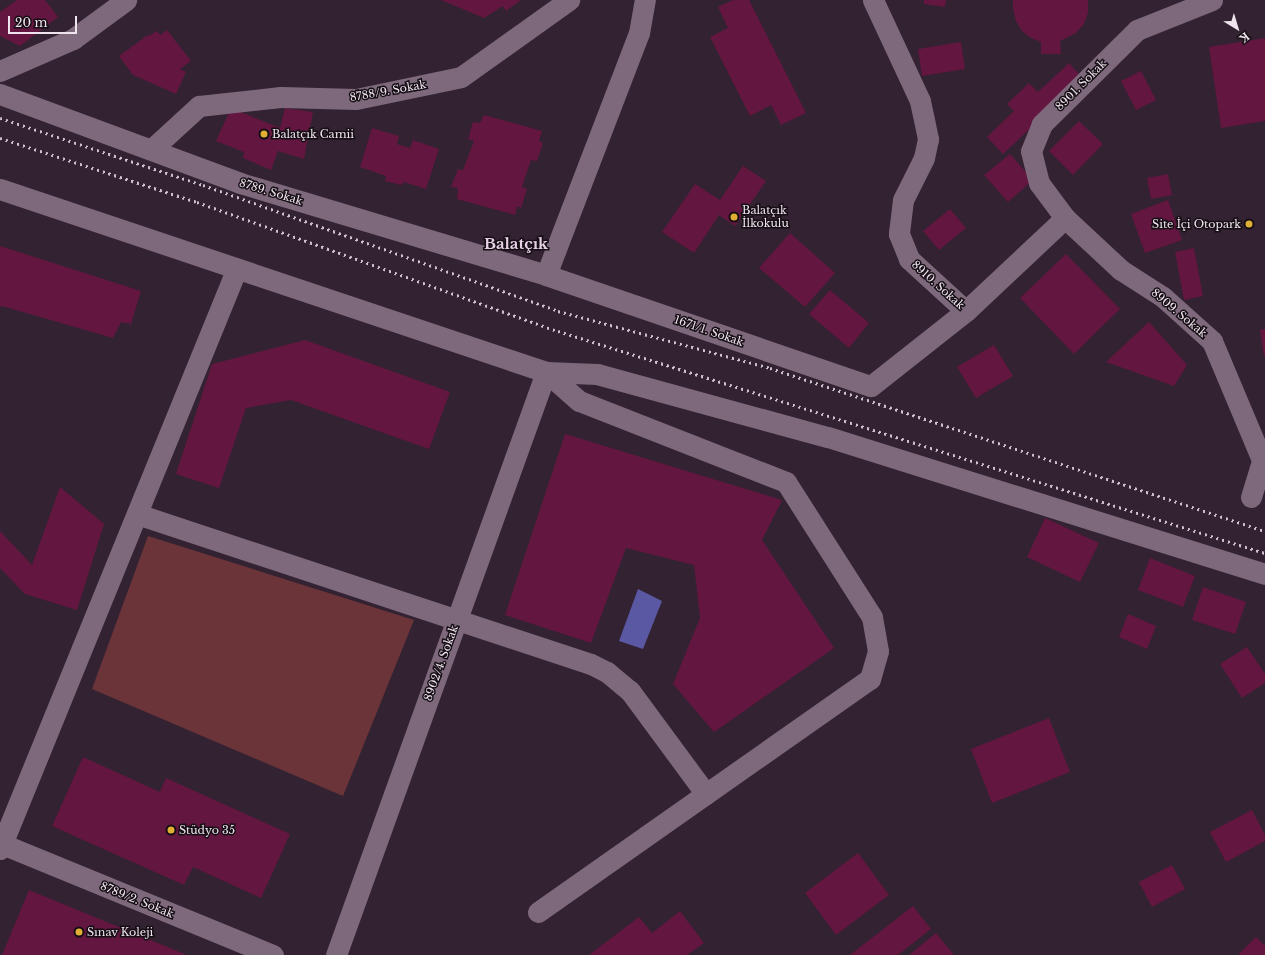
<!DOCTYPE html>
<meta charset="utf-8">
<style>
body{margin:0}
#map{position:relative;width:1265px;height:955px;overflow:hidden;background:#332232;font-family:"Libre Baskerville",serif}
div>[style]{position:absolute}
.green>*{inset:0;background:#6b3439}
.water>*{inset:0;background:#5a58a3}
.building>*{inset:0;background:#63163f}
.minor>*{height:21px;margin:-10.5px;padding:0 10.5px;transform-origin:10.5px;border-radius:10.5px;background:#7d697b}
.rail>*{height:3px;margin-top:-1.5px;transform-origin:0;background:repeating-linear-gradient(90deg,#cdc1cc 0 2px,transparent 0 6px)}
.dots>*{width:11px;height:11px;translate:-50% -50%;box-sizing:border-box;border:2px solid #160e15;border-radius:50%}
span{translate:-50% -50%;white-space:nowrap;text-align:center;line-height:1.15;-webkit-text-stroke:3px #160e15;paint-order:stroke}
.street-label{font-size:11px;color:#efe4ee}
.poi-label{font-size:11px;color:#efe4ee}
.left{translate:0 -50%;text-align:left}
.right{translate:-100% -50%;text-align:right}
.district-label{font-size:15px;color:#e8d1e6;font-weight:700}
.north{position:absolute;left:1217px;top:8px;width:40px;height:40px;-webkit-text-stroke:3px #160e15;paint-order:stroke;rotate:142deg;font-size:11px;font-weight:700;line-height:16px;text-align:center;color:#efe4ee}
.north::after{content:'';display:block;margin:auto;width:14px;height:18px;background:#efe4ee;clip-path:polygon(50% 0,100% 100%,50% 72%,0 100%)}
.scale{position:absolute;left:8px;top:16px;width:69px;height:18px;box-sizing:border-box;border:2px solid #efe4ee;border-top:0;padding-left:5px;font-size:12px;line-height:14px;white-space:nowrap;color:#efe4ee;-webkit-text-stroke:3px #160e15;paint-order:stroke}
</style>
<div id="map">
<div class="green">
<div style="clip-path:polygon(148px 536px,414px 620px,343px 796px,92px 689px)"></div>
</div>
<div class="water">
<div style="clip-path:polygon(638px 589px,662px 601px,643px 649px,619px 641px)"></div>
</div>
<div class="building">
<div style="clip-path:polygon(17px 0,45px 0,58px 17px,20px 46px,0 36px,0 12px)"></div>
<div style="clip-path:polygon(441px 0,521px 0,506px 11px,503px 6px,484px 18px)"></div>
<div style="clip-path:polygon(733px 0,749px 0,806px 113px,781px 125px,771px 105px,750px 116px,710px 37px,728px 28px,718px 7px)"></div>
<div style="clip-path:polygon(924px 0,946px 0,945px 7px,924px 4px)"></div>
<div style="clip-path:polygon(1013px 0,1088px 0,1088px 13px,1084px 24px,1076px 33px,1060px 41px,1061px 54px,1041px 54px,1041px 42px,1031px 38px,1022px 31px,1016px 21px,1013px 9px)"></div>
<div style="clip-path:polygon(167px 30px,191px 61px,180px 69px,186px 72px,176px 94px,133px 75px,119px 56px,148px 35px,149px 36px,157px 31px,160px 35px)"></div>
<div style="clip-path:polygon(1265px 38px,1265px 121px,1221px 128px,1209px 47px)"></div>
<div style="clip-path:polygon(961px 42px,965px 69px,922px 76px,918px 49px)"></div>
<div style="clip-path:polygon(1069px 63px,1083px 79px,1003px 154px,987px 137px,1014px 111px,1007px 104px,1029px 83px,1038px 92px)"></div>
<div style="clip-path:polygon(1141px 71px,1156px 100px,1136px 110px,1121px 81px)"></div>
<div style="clip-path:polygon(231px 108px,280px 128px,285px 108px,313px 112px,304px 159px,278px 151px,271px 170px,243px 158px,244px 152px,216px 141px)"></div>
<div style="clip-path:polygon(484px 115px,542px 131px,539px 141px,543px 143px,537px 161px,531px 160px,522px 187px,527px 189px,521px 208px,517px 206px,515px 215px,457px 199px,458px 188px,451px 187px,458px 169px,463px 170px,474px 141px,468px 139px,473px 122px,480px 123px)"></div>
<div style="clip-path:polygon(1079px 121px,1103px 144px,1073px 175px,1049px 151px)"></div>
<div style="clip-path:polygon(372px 128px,399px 136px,397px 144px,410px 148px,413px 140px,439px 149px,426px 189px,404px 182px,401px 185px,385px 181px,386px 176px,360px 167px)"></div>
<div style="clip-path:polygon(1010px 154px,1033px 180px,1008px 202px,984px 175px)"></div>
<div style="clip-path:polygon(743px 166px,766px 181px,735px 226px,719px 215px,694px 253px,662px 232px,695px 184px,720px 200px)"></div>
<div style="clip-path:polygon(1168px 174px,1172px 195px,1151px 199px,1147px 178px)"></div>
<div style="clip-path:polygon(1168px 200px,1182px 240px,1145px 253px,1131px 214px)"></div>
<div style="clip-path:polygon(950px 209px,966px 228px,939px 250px,923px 231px)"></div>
<div style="clip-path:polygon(790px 233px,835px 273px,805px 307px,759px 268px)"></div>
<div style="clip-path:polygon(0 246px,141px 291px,131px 324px,121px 322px,113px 338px,2px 306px,0 307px)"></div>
<div style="clip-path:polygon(1194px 248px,1203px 296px,1184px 300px,1175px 252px)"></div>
<div style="clip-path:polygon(1066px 254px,1120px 309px,1074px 354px,1020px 298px)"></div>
<div style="clip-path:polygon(830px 290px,869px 323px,849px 348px,809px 314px)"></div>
<div style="clip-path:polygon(1149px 322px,1187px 365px,1174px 386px,1106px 362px)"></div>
<div style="clip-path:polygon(1265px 329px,1265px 356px,1264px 357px,1260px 330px)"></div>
<div style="clip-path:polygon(305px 340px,450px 392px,429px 449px,291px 400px,246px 408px,219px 488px,176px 474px,212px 364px)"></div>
<div style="clip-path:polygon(994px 345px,1013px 376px,976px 398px,957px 367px)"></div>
<div style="clip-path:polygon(565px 434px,782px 500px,762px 540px,834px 648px,714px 732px,673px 684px,700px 618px,694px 565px,626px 548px,591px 643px,505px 615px)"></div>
<div style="clip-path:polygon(60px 487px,104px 524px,77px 610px,25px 594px,0 568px,0 531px,32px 565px)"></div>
<div style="clip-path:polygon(1045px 518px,1099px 543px,1080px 582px,1027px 557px)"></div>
<div style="clip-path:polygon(1150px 558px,1195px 576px,1183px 607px,1138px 590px)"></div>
<div style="clip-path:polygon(1203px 587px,1246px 602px,1235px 634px,1192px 620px)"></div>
<div style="clip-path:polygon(1128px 614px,1156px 626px,1147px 649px,1119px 637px)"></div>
<div style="clip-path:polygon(1247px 647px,1265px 674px,1265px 683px,1242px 698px,1220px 664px)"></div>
<div style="clip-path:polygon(1049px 718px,1070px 772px,992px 803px,971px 749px)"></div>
<div style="clip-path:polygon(83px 757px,160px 792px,166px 778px,290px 834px,261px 898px,193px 867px,184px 885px,52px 826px)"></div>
<div style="clip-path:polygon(1252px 810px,1265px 835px,1265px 841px,1226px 862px,1210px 832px)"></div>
<div style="clip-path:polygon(858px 853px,889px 895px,836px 935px,805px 893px)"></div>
<div style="clip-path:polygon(1172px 865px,1185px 889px,1152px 907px,1139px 882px)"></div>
<div style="clip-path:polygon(29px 890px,187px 955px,2px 955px)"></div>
<div style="clip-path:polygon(913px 906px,931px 929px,898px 955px,850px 955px)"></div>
<div style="clip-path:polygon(680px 911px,704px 943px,687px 955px,589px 955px,639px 917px,652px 933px)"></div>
<div style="clip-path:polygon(936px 933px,954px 955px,909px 955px)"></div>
<div style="clip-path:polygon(1256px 937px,1265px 946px,1265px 955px,1238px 955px)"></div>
</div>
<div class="minor">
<div style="left:873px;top:0;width:111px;rotate:65deg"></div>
<div style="left:920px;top:101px;width:39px;rotate:78deg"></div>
<div style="left:928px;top:139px;width:19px;rotate:102deg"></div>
<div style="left:924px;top:158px;width:47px;rotate:116.6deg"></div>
<div style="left:903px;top:200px;width:34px;rotate:97deg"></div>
<div style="left:899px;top:234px;width:27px;rotate:68deg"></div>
<div style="left:909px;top:259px;width:77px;rotate:42.4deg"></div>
<div style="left:966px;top:311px;width:136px;rotate:-43.2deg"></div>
<div style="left:1212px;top:0;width:81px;rotate:158.2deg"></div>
<div style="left:1137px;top:30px;width:134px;rotate:135.3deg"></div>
<div style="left:1042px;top:124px;width:29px;rotate:112deg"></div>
<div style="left:1031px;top:151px;width:33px;rotate:76deg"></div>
<div style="left:1039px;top:183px;width:44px;rotate:53.4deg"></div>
<div style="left:1065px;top:218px;width:76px;rotate:42.9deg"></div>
<div style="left:1121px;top:270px;width:50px;rotate:32.7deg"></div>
<div style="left:1163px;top:297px;width:66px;rotate:41.9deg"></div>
<div style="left:1212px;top:341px;width:129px;rotate:67.2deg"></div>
<div style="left:0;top:71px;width:80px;rotate:-23.7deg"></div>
<div style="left:73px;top:39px;width:66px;rotate:-36.3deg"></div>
<div style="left:0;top:94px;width:256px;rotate:20.3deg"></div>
<div style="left:240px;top:183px;width:320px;rotate:16.7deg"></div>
<div style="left:546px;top:275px;width:343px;rotate:18.9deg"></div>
<div style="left:871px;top:386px;width:121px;rotate:-38.3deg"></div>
<div style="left:152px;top:149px;width:64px;rotate:-42.5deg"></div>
<div style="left:199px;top:106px;width:82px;rotate:-6.3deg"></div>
<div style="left:281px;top:97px;width:75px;rotate:1.5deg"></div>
<div style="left:356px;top:99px;width:107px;rotate:-11.8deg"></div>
<div style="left:461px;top:77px;width:133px;rotate:-35.5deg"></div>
<div style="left:0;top:189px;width:576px;rotate:18.53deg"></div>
<div style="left:546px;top:372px;width:51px;rotate:2.2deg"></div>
<div style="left:597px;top:374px;width:239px;rotate:15.3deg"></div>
<div style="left:828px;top:437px;width:458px;rotate:17.4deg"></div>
<div style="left:546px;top:275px;width:259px;rotate:-69deg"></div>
<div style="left:639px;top:33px;width:34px;rotate:-80deg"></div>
<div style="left:1251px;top:497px;width:39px;rotate:-73deg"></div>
<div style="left:1262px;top:460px;width:3px;rotate:18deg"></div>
<div style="left:137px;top:514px;width:478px;rotate:18.3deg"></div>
<div style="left:591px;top:664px;width:18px;rotate:27deg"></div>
<div style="left:607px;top:672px;width:30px;rotate:40deg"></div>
<div style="left:630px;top:691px;width:128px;rotate:53.6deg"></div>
<div style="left:2px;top:844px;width:293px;rotate:22.3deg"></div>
<div style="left:0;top:849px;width:627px;rotate:-67.81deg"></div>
<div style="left:538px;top:912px;width:406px;rotate:-35.1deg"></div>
<div style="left:870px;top:679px;width:29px;rotate:-74deg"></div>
<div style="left:878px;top:651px;width:35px;rotate:-100deg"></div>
<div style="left:872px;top:617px;width:160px;rotate:-122.5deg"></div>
<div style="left:786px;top:482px;width:222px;rotate:-158.6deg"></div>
<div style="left:579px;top:401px;width:44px;rotate:-138.7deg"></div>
<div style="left:336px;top:955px;width:620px;rotate:-70.19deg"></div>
</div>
<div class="rail">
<div style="left:0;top:118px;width:214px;rotate:18.3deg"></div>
<div style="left:203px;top:185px;width:377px;rotate:19.5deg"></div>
<div style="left:558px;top:311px;width:220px;rotate:15deg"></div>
<div style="left:770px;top:368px;width:521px;rotate:18.23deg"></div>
<div style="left:0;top:138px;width:207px;rotate:18deg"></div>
<div style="left:197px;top:202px;width:383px;rotate:19.7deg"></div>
<div style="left:558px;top:331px;width:741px;rotate:17.43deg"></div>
</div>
<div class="dots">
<div style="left:264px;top:134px;background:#e1af34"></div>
<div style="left:734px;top:217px;background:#e1af34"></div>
<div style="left:1249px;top:224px;background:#e1af34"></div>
<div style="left:171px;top:830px;background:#e1af34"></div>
<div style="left:79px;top:932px;background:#e1af34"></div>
</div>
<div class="street-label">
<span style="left:1081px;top:85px;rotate:-45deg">8901. Sokak</span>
<span style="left:388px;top:91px;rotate:-10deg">8788/9. Sokak</span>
<span style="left:271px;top:192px;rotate:17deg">8789. Sokak</span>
<span style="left:938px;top:285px;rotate:42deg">8910. Sokak</span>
<span style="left:1179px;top:313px;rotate:40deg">8909. Sokak</span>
<span style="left:709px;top:331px;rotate:19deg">1671/1. Sokak</span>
<span style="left:441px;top:663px;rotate:-70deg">8902/4. Sokak</span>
<span style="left:137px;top:900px;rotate:22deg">8789/2. Sokak</span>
</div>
<div class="poi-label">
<span class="left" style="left:272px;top:134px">Balatçık Camii</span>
<span class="left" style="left:742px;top:217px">Balatçık<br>İlkokulu</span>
<span class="right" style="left:1241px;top:224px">Site İçi Otopark</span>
<span class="left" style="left:179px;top:830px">Stüdyo 35</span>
<span class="left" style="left:87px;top:932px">Sınav Koleji</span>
</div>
<div class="district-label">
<span style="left:516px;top:244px">Balatçık</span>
</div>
<div class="north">K</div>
<div class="scale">20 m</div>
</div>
